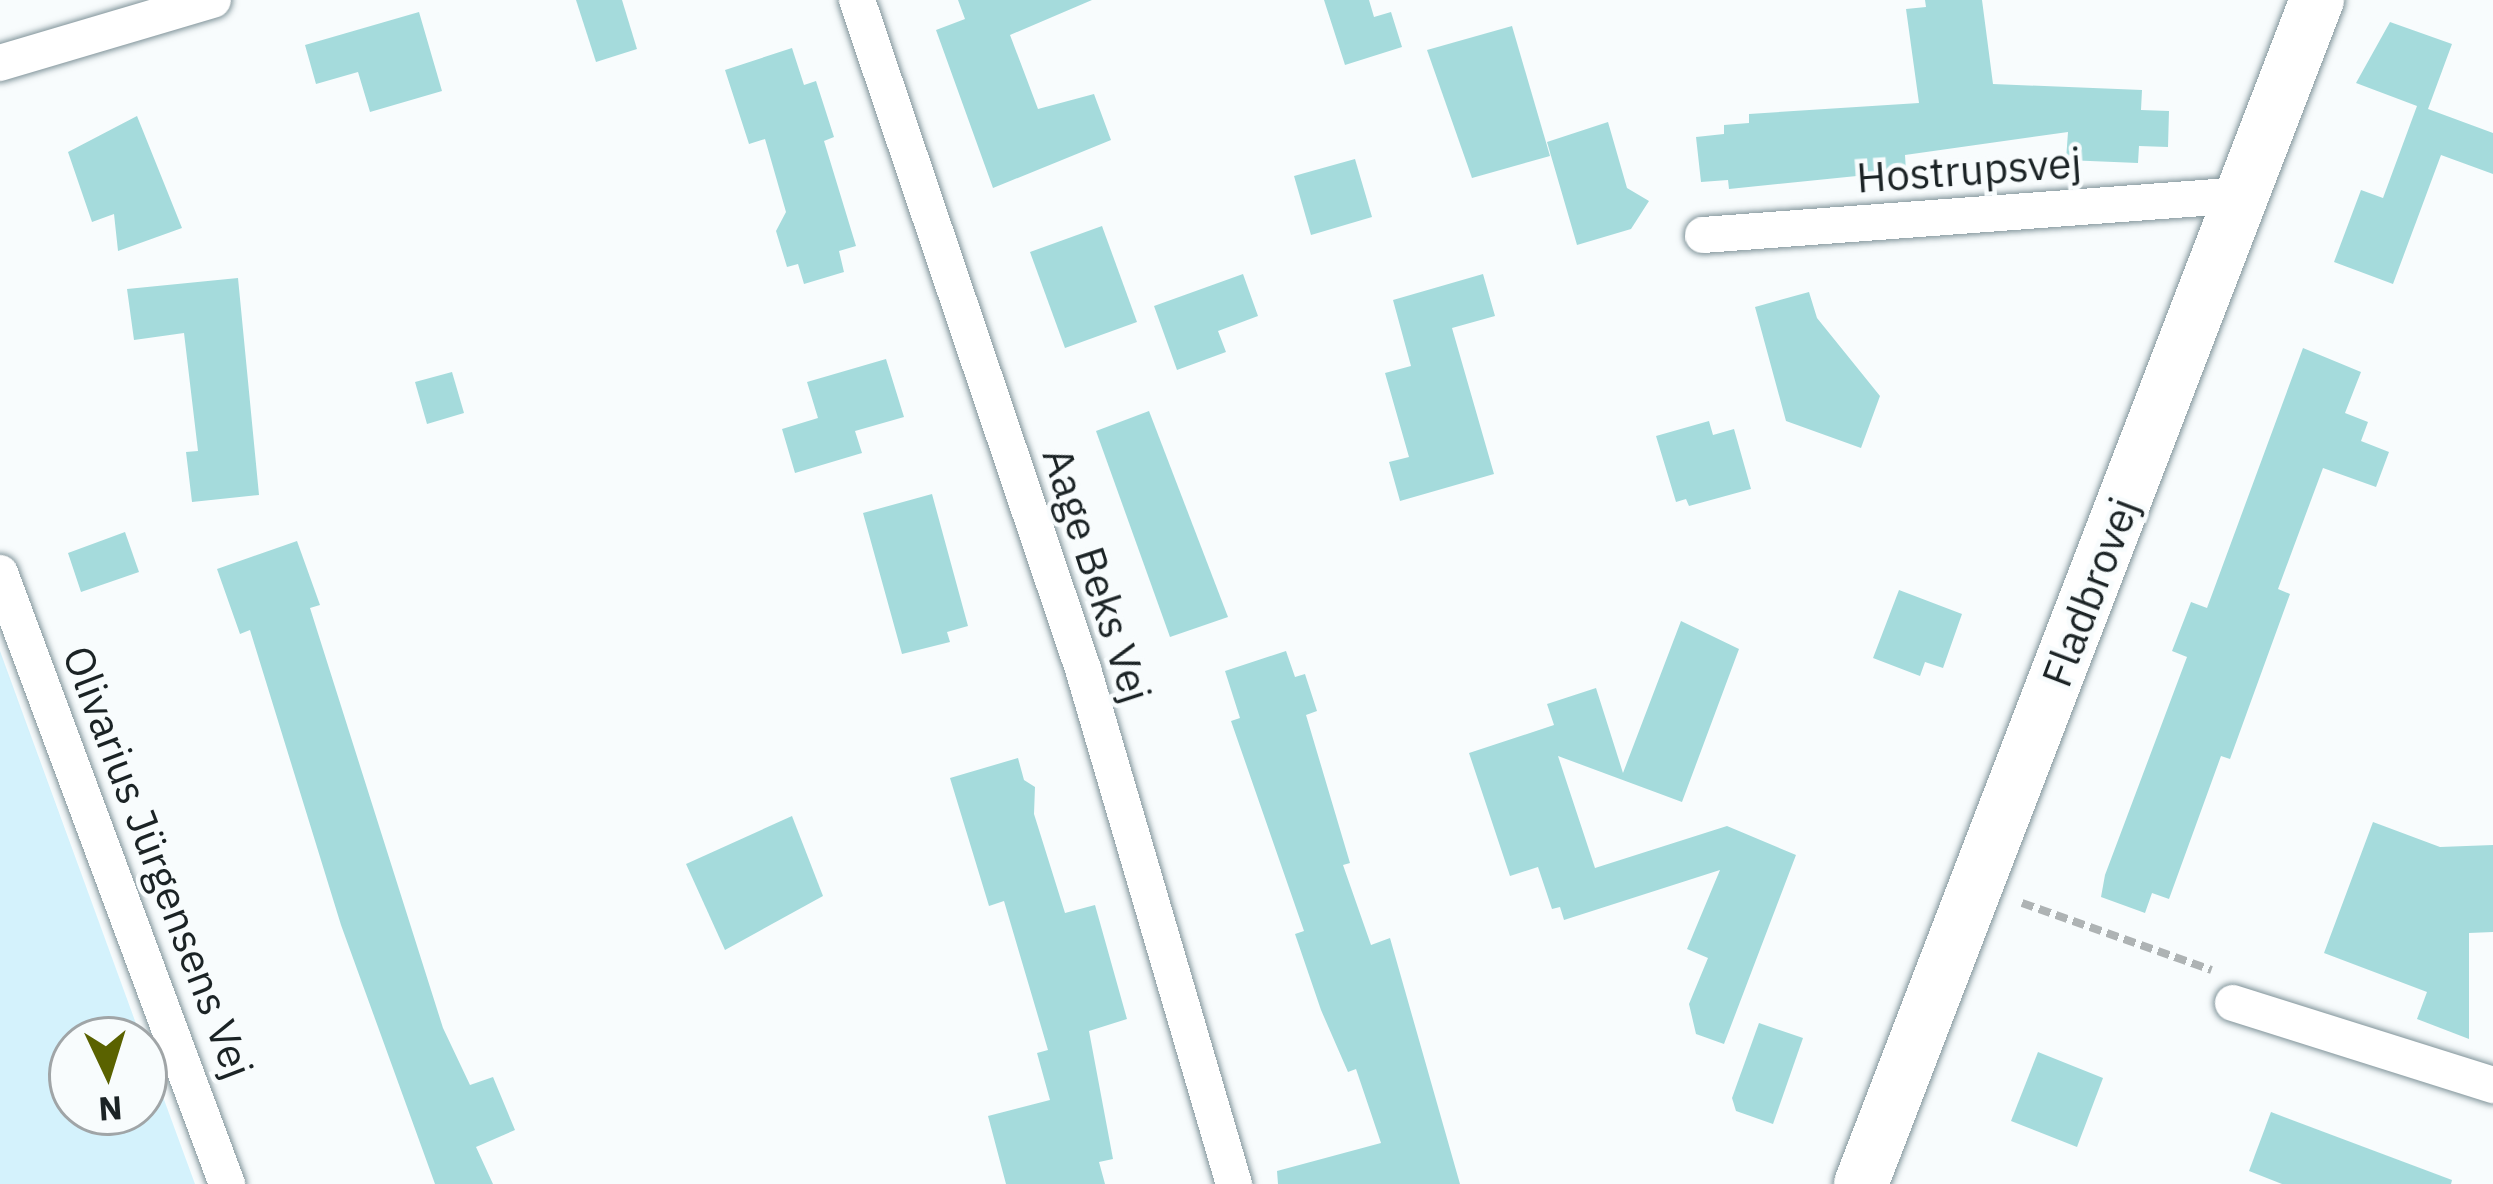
<!DOCTYPE html>
<meta charset="utf-8">
<style>
body{margin:0}
#map{position:relative;width:2493px;height:1184px;overflow:hidden;background:#f8fcfd;font-family:"IBM Plex Sans",sans-serif}
div>[style]{position:absolute}
.green>*{inset:0;background:#d4f2fc}
.building>*{inset:0;background:#a5dbdc}
.path>*{height:8px;margin-top:-4px;transform-origin:0;background:repeating-linear-gradient(90deg,#aeb3b4 0 12px,transparent 0 18px)}
.roads{filter:drop-shadow(0 0 3px #81949a) drop-shadow(0 0 3px #81949a)}
.street>*{height:36px;margin:-18px;padding:0 18px;transform-origin:18px;border-radius:18px;background:#fff}
.secondary>*{height:54px;margin:-27px;padding:0 27px;transform-origin:27px;border-radius:27px;background:#fff}
span{translate:-50% -50%;white-space:nowrap;text-align:center;line-height:1.15;-webkit-text-stroke:9px #f8fcfd;paint-order:stroke}
.street-label{font-size:42px;color:#1b2325}
.north{position:absolute;left:48px;top:1016px;width:120px;height:120px;box-sizing:border-box;background:#f8fcfd;border:3px solid #a0a5a7;border-radius:50%;rotate:176deg;font-size:33px;font-weight:700;line-height:48px;text-align:center;color:#1b2325}
.north::after{content:'';display:block;margin:auto;width:42px;height:54px;background:#5a6200;clip-path:polygon(50% 0,100% 100%,50% 72%,0 100%)}
</style>
<div id="map">
<div class="green">
<div style="clip-path:polygon(0 651px,142px 1040px,72px 1040px,72px 1112px,144px 1112px,144px 1045px,195px 1184px,0 1184px)"></div>
</div>
<div class="building">
<div style="clip-path:polygon(576px 0,622px 0,637px 49px,596px 62px)"></div>
<div style="clip-path:polygon(958px 0,1092px 0,1010px 35px,1038px 109px,1094px 94px,1111px 140px,993px 188px,936px 30px,965px 19px)"></div>
<div style="clip-path:polygon(1324px 0,1369px 0,1374px 17px,1391px 12px,1402px 47px,1345px 65px)"></div>
<div style="clip-path:polygon(1925px 0,1982px 0,1993px 84px,2142px 90px,2141px 110px,2169px 111px,2168px 147px,2139px 146px,2138px 163px,2066px 160px,2068px 132px,1905px 155px,1906px 171px,1729px 189px,1728px 180px,1701px 182px,1696px 137px,1724px 134px,1724px 125px,1749px 123px,1749px 114px,1919px 103px,1906px 9px,1926px 7px)"></div>
<div style="clip-path:polygon(419px 12px,442px 91px,370px 112px,358px 72px,316px 84px,305px 45px)"></div>
<div style="clip-path:polygon(2390px 22px,2452px 44px,2428px 109px,2493px 133px,2493px 174px,2441px 155px,2393px 284px,2334px 262px,2361px 190px,2383px 198px,2417px 106px,2356px 83px)"></div>
<div style="clip-path:polygon(1512px 26px,1550px 156px,1472px 178px,1427px 50px)"></div>
<div style="clip-path:polygon(792px 48px,804px 85px,816px 81px,834px 137px,824px 141px,856px 246px,839px 251px,844px 272px,804px 284px,798px 264px,787px 267px,776px 231px,786px 212px,765px 139px,749px 144px,725px 70px)"></div>
<div style="clip-path:polygon(137px 116px,182px 228px,118px 251px,114px 214px,92px 222px,68px 152px)"></div>
<div style="clip-path:polygon(1608px 122px,1627px 188px,1649px 201px,1631px 229px,1577px 245px,1547px 142px)"></div>
<div style="clip-path:polygon(1355px 159px,1372px 217px,1311px 235px,1294px 176px)"></div>
<div style="clip-path:polygon(1102px 226px,1137px 322px,1065px 348px,1030px 252px)"></div>
<div style="clip-path:polygon(1243px 274px,1258px 316px,1218px 331px,1226px 352px,1177px 370px,1154px 306px)"></div>
<div style="clip-path:polygon(1483px 274px,1495px 316px,1452px 328px,1494px 474px,1400px 501px,1389px 462px,1409px 457px,1385px 373px,1411px 366px,1393px 300px)"></div>
<div style="clip-path:polygon(238px 278px,259px 495px,192px 502px,186px 452px,198px 451px,184px 333px,134px 340px,127px 289px)"></div>
<div style="clip-path:polygon(1809px 292px,1817px 318px,1880px 396px,1861px 448px,1786px 421px,1755px 307px)"></div>
<div style="clip-path:polygon(2303px 348px,2361px 372px,2345px 413px,2368px 422px,2361px 441px,2389px 452px,2376px 487px,2323px 468px,2278px 589px,2290px 594px,2230px 759px,2221px 756px,2169px 899px,2152px 893px,2145px 913px,2101px 897px,2105px 875px,2187px 657px,2172px 651px,2191px 602px,2207px 608px)"></div>
<div style="clip-path:polygon(886px 359px,904px 417px,855px 431px,862px 453px,795px 473px,782px 429px,818px 418px,807px 382px)"></div>
<div style="clip-path:polygon(452px 372px,464px 413px,427px 424px,415px 382px)"></div>
<div style="clip-path:polygon(1149px 411px,1228px 617px,1170px 637px,1096px 431px)"></div>
<div style="clip-path:polygon(1709px 421px,1713px 435px,1734px 429px,1751px 489px,1689px 506px,1686px 499px,1676px 502px,1656px 436px)"></div>
<div style="clip-path:polygon(932px 494px,968px 626px,947px 632px,950px 642px,902px 654px,863px 513px)"></div>
<div style="clip-path:polygon(125px 532px,139px 572px,81px 592px,68px 553px)"></div>
<div style="clip-path:polygon(297px 541px,320px 605px,310px 608px,443px 1028px,470px 1085px,493px 1077px,515px 1130px,476px 1147px,493px 1184px,435px 1184px,341px 925px,250px 630px,240px 634px,217px 569px)"></div>
<div style="clip-path:polygon(1899px 590px,1962px 614px,1943px 668px,1925px 662px,1920px 676px,1873px 658px)"></div>
<div style="clip-path:polygon(1681px 621px,1739px 649px,1682px 802px,1558px 756px,1595px 868px,1727px 826px,1796px 855px,1724px 1044px,1696px 1034px,1689px 1004px,1708px 958px,1687px 949px,1720px 870px,1564px 920px,1560px 907px,1552px 909px,1538px 867px,1510px 876px,1469px 753px,1554px 725px,1547px 704px,1596px 688px,1623px 773px)"></div>
<div style="clip-path:polygon(1286px 651px,1295px 677px,1305px 674px,1317px 711px,1306px 715px,1350px 863px,1343px 865px,1371px 945px,1390px 938px,1460px 1184px,1278px 1184px,1277px 1171px,1381px 1143px,1356px 1069px,1348px 1072px,1321px 1010px,1295px 934px,1304px 931px,1231px 721px,1240px 718px,1225px 671px)"></div>
<div style="clip-path:polygon(1018px 758px,1024px 780px,1035px 787px,1034px 814px,1065px 913px,1095px 905px,1127px 1019px,1089px 1031px,1113px 1159px,1099px 1162px,1105px 1184px,1006px 1184px,988px 1116px,1050px 1100px,1037px 1053px,1048px 1050px,1004px 901px,989px 906px,950px 778px)"></div>
<div style="clip-path:polygon(792px 816px,823px 896px,725px 950px,686px 864px)"></div>
<div style="clip-path:polygon(2373px 822px,2440px 847px,2493px 845px,2493px 932px,2469px 933px,2469px 1039px,2417px 1019px,2427px 992px,2324px 953px)"></div>
<div style="clip-path:polygon(1759px 1023px,1803px 1038px,1773px 1124px,1736px 1111px,1732px 1098px)"></div>
<div style="clip-path:polygon(2038px 1052px,2103px 1078px,2077px 1147px,2011px 1121px)"></div>
<div style="clip-path:polygon(2271px 1112px,2452px 1180px,2451px 1184px,2282px 1184px,2249px 1171px)"></div>
</div>
<div class="path">
<div style="left:2022px;top:903px;width:201px;rotate:19.5deg"></div>
</div>
<div class="roads">
<div class="street">
<div style="left:857px;top:0;width:706px;rotate:71.33deg"></div>
<div style="left:1083px;top:669px;width:537px;rotate:73.66deg"></div>
<div style="left:0;top:63px;width:222px;rotate:-16.5deg"></div>
<div style="left:1703px;top:235px;width:540px;rotate:-4.24deg"></div>
<div style="left:0;top:573px;width:652px;rotate:69.62deg"></div>
<div style="left:2233px;top:1003px;width:273px;rotate:17.5deg"></div>
</div>
<div class="secondary">
<div style="left:1861px;top:1184px;width:1269px;rotate:-68.94deg"></div>
</div>
</div>
<div class="street-label">
<span style="left:1969px;top:170px;rotate:-4deg">Hostrupsvej</span>
<span style="left:1097px;top:575px;rotate:72deg">Aage Beks Vej</span>
<span style="left:2090px;top:592px;rotate:-69deg">Fladbrovej</span>
<span style="left:158px;top:862px;rotate:69deg">Olivarius Jürgensens Vej</span>
</div>
<div class="north">N</div>
</div>
